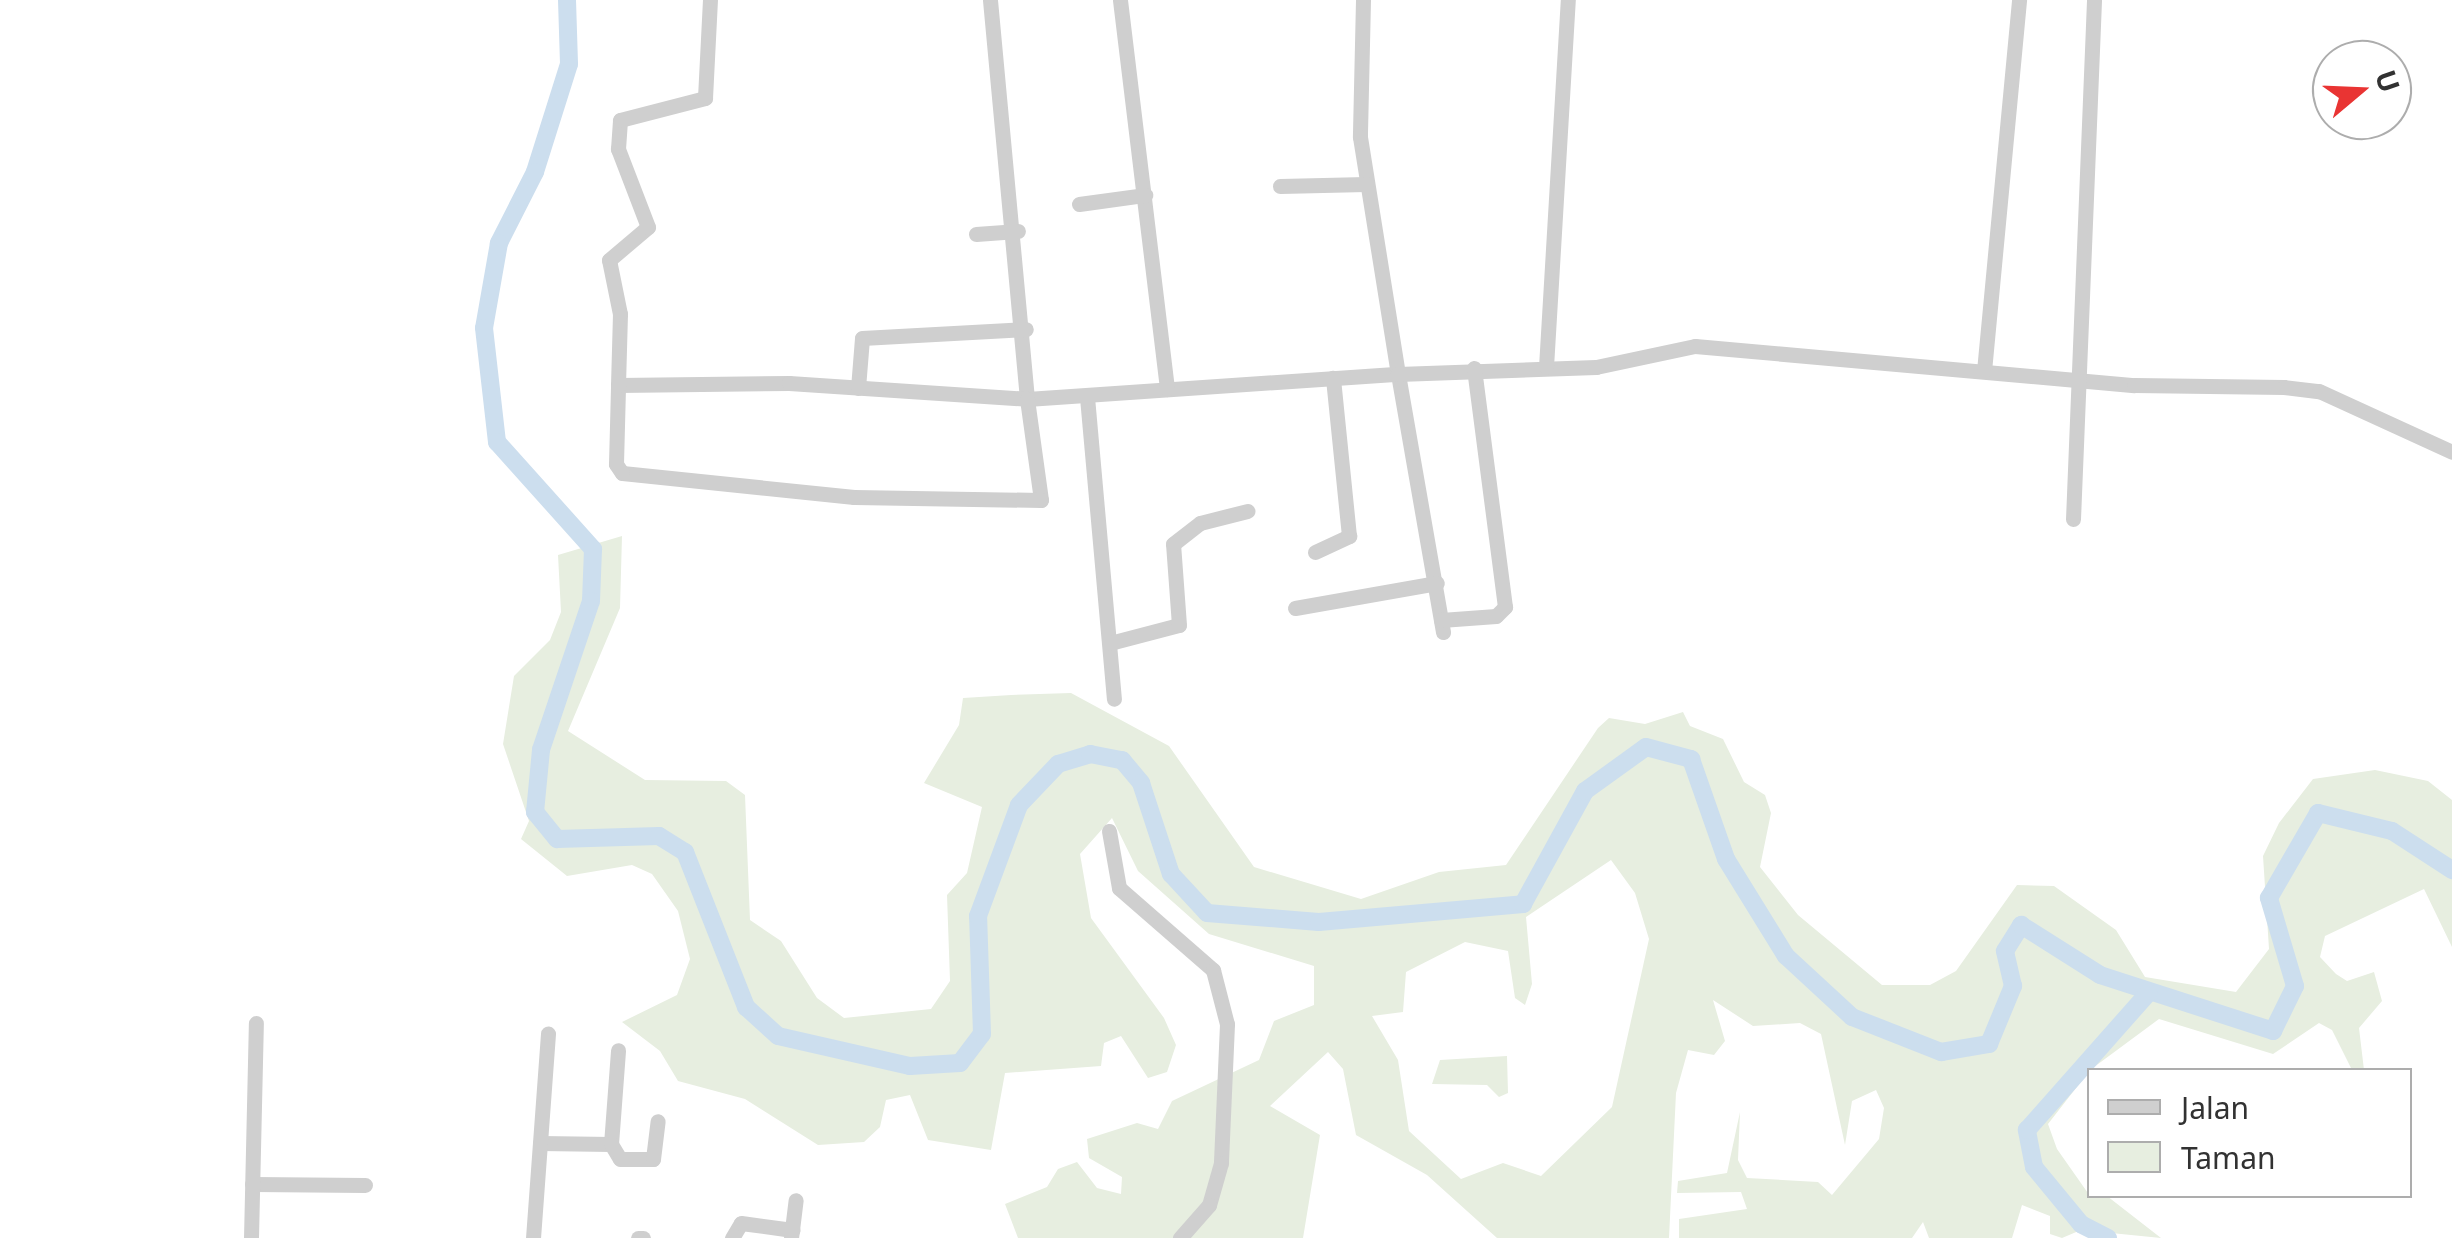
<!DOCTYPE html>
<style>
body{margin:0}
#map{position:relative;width:2452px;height:1238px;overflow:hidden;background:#fff;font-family:"Noto Sans",sans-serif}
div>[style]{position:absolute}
.green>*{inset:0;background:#e7eee0}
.river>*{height:18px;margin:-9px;padding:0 9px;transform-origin:9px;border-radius:9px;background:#ccdeee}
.minor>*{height:15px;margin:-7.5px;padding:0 7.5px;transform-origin:7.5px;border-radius:7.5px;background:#cfcfcf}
span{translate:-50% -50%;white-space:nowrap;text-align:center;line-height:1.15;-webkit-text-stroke:10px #fff;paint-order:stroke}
.legend{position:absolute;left:2087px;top:1068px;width:325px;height:130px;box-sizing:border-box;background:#fff;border:2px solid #adadad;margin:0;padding:12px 18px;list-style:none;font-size:30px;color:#323232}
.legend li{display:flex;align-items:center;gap:20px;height:50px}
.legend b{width:50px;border:2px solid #adadad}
.north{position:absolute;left:2312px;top:40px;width:100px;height:100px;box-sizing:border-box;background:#fff;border:2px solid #adadad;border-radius:50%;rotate:71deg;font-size:28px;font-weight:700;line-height:40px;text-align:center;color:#323232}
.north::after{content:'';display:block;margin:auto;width:35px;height:45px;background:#e93433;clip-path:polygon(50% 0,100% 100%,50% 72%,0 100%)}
</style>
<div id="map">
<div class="green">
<div style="clip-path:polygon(evenodd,622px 536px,620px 608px,568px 731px,645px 780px,726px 781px,745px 795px,750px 920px,781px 941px,817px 998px,844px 1018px,931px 1009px,950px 981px,947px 895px,967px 873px,982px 807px,924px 783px,959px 725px,963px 698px,1011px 695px,1071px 693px,1169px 746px,1254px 867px,1361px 899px,1439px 872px,1506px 865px,1598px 728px,1609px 718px,1645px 724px,1683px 712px,1690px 726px,1723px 739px,1744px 782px,1765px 795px,1771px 813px,1760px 867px,1798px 915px,1882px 985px,1930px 985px,1956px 971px,2017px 885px,2054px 886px,2116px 930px,2145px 977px,2236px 992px,2269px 949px,2263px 856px,2279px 823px,2313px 779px,2375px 770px,2428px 781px,2452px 800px,2452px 947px,2424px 889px,2325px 936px,2320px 957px,2336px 974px,2347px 981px,2374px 972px,2382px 1001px,2359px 1028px,2364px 1070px,2352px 1070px,2332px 1030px,2319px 1023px,2273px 1054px,2159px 1019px,2090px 1070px,2048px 1124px,2057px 1149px,2090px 1196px,2107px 1196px,2161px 1238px,2081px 1230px,2062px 1238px,2050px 1234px,2050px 1216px,2022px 1205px,2012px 1238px,1929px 1238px,1923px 1222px,1912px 1238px,1679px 1238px,1679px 1219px,1747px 1209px,1741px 1192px,1677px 1193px,1678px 1181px,1727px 1173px,1740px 1112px,1738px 1160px,1747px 1178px,1818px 1182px,1832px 1195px,1879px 1139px,1884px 1108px,1876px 1090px,1852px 1101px,1845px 1145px,1821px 1034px,1800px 1023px,1753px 1026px,1713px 1000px,1725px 1041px,1714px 1055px,1688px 1050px,1676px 1093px,1669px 1238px,1497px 1238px,1427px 1175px,1356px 1135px,1343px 1069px,1328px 1052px,1270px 1106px,1320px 1135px,1303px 1238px,1018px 1238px,1005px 1204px,1047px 1187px,1058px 1169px,1077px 1162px,1097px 1188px,1121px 1194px,1122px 1177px,1089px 1158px,1087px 1139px,1137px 1123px,1158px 1129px,1172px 1101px,1259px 1060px,1274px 1021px,1314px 1005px,1314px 966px,1209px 934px,1138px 871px,1112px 818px,1080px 854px,1091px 918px,1164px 1018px,1176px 1045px,1167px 1072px,1148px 1078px,1121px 1036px,1104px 1043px,1101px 1066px,1005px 1073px,991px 1150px,928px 1140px,910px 1095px,886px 1100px,880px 1127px,864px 1142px,818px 1145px,745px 1099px,678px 1081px,660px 1051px,622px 1022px,677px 995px,690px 959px,678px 911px,652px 874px,632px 865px,567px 876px,521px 839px,529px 821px,503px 744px,514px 676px,550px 640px,561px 612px,558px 555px,622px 536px,1611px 860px,1635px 893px,1649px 939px,1612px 1107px,1541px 1176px,1503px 1163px,1461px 1179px,1409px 1131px,1398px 1060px,1372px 1016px,1403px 1012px,1406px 972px,1465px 942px,1508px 951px,1515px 998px,1525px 1005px,1532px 984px,1526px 917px,1611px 860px)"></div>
<div style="clip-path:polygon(1507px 1056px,1508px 1093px,1499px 1097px,1487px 1085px,1432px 1084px,1440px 1060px)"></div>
</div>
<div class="river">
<div style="left:567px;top:0;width:64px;rotate:88.2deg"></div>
<div style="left:569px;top:64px;width:113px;rotate:107.5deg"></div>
<div style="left:535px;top:172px;width:80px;rotate:116.9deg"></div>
<div style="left:499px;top:243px;width:86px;rotate:100deg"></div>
<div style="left:484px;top:328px;width:115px;rotate:83.5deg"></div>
<div style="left:497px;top:442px;width:144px;rotate:48.1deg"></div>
<div style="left:593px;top:549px;width:52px;rotate:92.2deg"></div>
<div style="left:591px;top:601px;width:157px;rotate:108.6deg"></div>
<div style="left:541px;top:750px;width:62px;rotate:95.5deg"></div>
<div style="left:535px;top:812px;width:35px;rotate:51deg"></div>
<div style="left:557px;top:839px;width:102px;rotate:-1.7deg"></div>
<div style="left:659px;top:836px;width:31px;rotate:32deg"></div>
<div style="left:685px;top:852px;width:167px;rotate:68.5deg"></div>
<div style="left:746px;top:1007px;width:43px;rotate:42.2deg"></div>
<div style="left:778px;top:1036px;width:135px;rotate:12.8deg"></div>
<div style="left:910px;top:1066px;width:50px;rotate:-3.4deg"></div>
<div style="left:960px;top:1063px;width:36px;rotate:-53deg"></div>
<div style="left:982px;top:1034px;width:118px;rotate:-91.9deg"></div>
<div style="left:978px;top:916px;width:118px;rotate:-69.7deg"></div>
<div style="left:1019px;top:805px;width:57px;rotate:-46.4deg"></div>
<div style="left:1058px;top:764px;width:34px;rotate:-17deg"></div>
<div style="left:1090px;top:754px;width:33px;rotate:11deg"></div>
<div style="left:1122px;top:760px;width:30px;rotate:50deg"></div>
<div style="left:1141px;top:783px;width:96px;rotate:71.8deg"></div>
<div style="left:1171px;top:874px;width:53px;rotate:47.3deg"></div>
<div style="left:1207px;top:913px;width:112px;rotate:4.6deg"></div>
<div style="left:1319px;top:922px;width:205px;rotate:-5deg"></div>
<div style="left:1523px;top:904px;width:129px;rotate:-61.2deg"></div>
<div style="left:1585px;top:791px;width:75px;rotate:-35.8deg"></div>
<div style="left:1646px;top:747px;width:47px;rotate:14.9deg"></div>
<div style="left:1691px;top:759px;width:106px;rotate:70.7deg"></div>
<div style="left:1726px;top:859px;width:114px;rotate:58.3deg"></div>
<div style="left:1786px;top:956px;width:90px;rotate:42.7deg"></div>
<div style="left:1852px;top:1017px;width:96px;rotate:21.5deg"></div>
<div style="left:1941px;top:1052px;width:49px;rotate:-9.5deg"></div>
<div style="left:1989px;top:1044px;width:63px;rotate:-67.5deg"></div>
<div style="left:2013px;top:986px;width:36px;rotate:-103deg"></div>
<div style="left:2005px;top:951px;width:31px;rotate:-58deg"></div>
<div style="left:2021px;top:925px;width:93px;rotate:32.3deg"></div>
<div style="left:2100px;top:975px;width:182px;rotate:17.9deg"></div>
<div style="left:2273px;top:1031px;width:50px;rotate:-63.9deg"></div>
<div style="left:2295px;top:986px;width:92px;rotate:-106.5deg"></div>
<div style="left:2269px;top:898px;width:98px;rotate:-60deg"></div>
<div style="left:2318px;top:813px;width:76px;rotate:13.7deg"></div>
<div style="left:2392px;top:831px;width:72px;rotate:33deg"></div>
<div style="left:2108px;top:1238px;width:30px;rotate:-153deg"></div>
<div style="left:2081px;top:1224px;width:74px;rotate:-129.5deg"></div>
<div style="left:2034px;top:1167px;width:38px;rotate:-101deg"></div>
<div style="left:2027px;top:1130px;width:183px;rotate:-48.5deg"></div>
</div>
<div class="minor">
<div style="left:990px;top:0;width:401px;rotate:84.7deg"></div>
<div style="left:1027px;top:399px;width:372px;rotate:-3.9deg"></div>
<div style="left:1398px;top:374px;width:262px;rotate:80.1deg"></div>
<div style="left:1120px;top:0;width:392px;rotate:83.1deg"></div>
<div style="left:1363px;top:0;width:137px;rotate:91.3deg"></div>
<div style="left:1360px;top:137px;width:240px;rotate:80.9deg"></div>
<div style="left:1398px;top:374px;width:198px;rotate:-2deg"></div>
<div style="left:1596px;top:367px;width:101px;rotate:-12deg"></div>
<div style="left:1695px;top:346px;width:441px;rotate:5.1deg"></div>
<div style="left:2134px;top:385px;width:150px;rotate:0.8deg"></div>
<div style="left:2284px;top:387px;width:35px;rotate:7deg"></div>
<div style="left:2319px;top:391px;width:146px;rotate:24.6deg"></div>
<div style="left:1280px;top:186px;width:86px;rotate:-1.3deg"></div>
<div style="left:1079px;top:204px;width:67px;rotate:-7.8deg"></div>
<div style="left:976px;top:234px;width:42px;rotate:-4.1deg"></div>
<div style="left:1546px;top:367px;width:368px;rotate:-86.6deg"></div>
<div style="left:1984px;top:371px;width:373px;rotate:-84.6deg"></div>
<div style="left:618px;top:385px;width:171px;rotate:-0.7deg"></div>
<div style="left:789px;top:383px;width:239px;rotate:3.8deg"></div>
<div style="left:1027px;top:399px;width:102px;rotate:82.1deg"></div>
<div style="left:1041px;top:500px;width:187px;rotate:-179.1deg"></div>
<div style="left:854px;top:497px;width:233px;rotate:-174.1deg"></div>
<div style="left:622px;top:473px;width:11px;rotate:-124deg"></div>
<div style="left:616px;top:464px;width:79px;rotate:-88.5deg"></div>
<div style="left:618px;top:385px;width:71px;rotate:-88.4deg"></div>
<div style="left:620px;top:314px;width:55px;rotate:-101.5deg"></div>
<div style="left:609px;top:260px;width:51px;rotate:-40.2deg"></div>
<div style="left:648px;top:227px;width:84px;rotate:-111deg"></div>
<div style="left:618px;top:149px;width:29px;rotate:-86deg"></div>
<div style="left:620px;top:120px;width:88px;rotate:-14.5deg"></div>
<div style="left:705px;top:98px;width:98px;rotate:-87.1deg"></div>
<div style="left:858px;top:388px;width:50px;rotate:-85.4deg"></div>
<div style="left:862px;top:338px;width:164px;rotate:-3.1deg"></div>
<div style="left:1087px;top:397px;width:303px;rotate:84.9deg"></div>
<div style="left:2073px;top:519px;width:519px;rotate:-87.68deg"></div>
<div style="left:1315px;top:552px;width:38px;rotate:-25deg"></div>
<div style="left:1349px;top:536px;width:159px;rotate:-95.8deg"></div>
<div style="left:1295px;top:608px;width:144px;rotate:-10deg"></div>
<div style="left:1441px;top:620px;width:55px;rotate:-4.2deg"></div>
<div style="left:1496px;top:616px;width:13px;rotate:-45deg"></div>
<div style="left:1505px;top:607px;width:241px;rotate:-97.4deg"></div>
<div style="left:1110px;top:643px;width:71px;rotate:-14.6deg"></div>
<div style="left:1179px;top:625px;width:81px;rotate:-94.2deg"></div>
<div style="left:1173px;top:544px;width:34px;rotate:-38deg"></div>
<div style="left:1200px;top:523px;width:49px;rotate:-14.3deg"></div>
<div style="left:1109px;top:831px;width:58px;rotate:80deg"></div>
<div style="left:1119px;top:888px;width:125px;rotate:41.1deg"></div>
<div style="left:1213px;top:970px;width:56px;rotate:75.5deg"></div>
<div style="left:1227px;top:1024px;width:139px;rotate:92.5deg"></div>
<div style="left:1221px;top:1163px;width:44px;rotate:105.9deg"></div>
<div style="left:1209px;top:1205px;width:44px;rotate:131.3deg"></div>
<div style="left:540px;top:1143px;width:71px;rotate:0.8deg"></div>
<div style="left:611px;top:1144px;width:94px;rotate:-85.7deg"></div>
<div style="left:611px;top:1144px;width:17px;rotate:59deg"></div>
<div style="left:620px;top:1159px;width:33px"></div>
<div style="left:653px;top:1159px;width:38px;rotate:-83deg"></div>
<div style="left:252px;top:1184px;width:113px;rotate:0.5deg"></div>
<div style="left:251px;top:1238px;width:215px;rotate:-88.7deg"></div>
<div style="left:533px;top:1238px;width:205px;rotate:-85.8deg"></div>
<div style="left:638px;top:1238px;width:5px"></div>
<div style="left:732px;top:1238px;width:17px;rotate:-59deg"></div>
<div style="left:741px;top:1223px;width:52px;rotate:7.7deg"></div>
<div style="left:791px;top:1238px;width:38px;rotate:-83deg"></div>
</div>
<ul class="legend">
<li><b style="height:12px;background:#cfcfcf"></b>Jalan</li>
<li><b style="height:28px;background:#e7eee0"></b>Taman</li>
</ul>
<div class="north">U</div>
</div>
